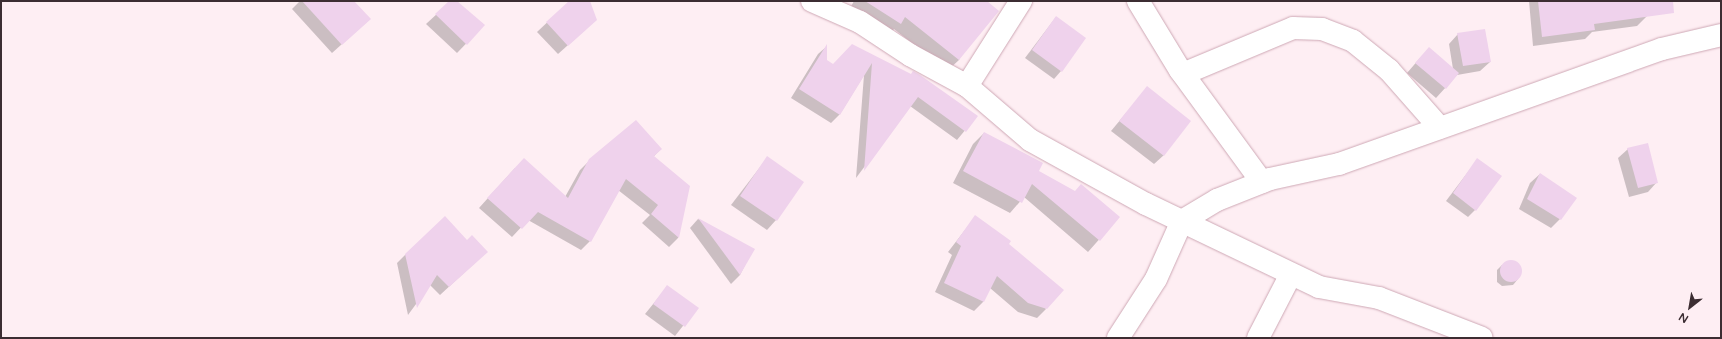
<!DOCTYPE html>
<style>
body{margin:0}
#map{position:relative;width:1722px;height:339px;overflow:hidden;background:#feeef3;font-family:"Varela Round",sans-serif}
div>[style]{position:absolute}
.shadow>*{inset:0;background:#0003}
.building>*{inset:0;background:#efd2ec}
.round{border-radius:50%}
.roads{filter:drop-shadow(0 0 1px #cea8b5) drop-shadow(0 0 1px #cea8b5)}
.minor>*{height:22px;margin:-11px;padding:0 11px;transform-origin:11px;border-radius:11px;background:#fff}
span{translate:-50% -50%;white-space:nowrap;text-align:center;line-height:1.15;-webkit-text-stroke:4px #feeef3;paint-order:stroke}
.frame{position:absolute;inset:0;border:2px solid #3c2d32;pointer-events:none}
.north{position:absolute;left:1670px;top:287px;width:40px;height:40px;-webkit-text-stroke:3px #feeef3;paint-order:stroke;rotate:211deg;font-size:11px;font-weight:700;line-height:16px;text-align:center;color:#3c2d32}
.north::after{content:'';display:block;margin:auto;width:14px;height:18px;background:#3c2d32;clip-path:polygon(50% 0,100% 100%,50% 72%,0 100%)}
</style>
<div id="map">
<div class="shadow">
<div style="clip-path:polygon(300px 1px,353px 1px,370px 19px,332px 53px,292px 9px)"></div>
<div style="clip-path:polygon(451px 1px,455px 1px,484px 25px,457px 53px,426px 24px)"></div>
<div style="clip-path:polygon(570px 1px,589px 1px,586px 29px,558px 54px,537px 32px)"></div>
<div style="clip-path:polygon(854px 1px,986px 1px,959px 60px,947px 71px,894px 29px,889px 35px,849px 10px)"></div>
<div style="clip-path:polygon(1529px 1px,1645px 1px,1647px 16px,1637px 26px,1592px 32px,1585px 39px,1533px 46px)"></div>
<div style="clip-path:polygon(1056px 17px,1061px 71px,1054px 79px,1025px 58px)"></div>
<div style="clip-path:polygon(1458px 34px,1490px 62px,1480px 71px,1457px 75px,1436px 98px,1407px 73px,1420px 58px,1453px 69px,1449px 44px)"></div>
<div style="clip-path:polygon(853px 46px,976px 117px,957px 140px,910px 106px,856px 178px,864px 75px,840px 114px,831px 123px,791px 98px,818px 54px,826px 47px,826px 61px,833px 65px)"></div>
<div style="clip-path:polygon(1147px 88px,1164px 155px,1154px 164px,1111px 131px)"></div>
<div style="clip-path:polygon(984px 133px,1037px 172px,1119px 217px,1088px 252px,1024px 197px,1010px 213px,953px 183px,973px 144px)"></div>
<div style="clip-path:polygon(661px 149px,653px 157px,689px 187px,678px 238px,669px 247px,642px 223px,650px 215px,618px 190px,590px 241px,581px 250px,528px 220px,512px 237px,479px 208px,515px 168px,565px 197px,580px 170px,590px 160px)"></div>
<div style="clip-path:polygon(1628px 149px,1657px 182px,1648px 192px,1629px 197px,1618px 158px)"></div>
<div style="clip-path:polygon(767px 158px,776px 220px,767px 230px,731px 205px)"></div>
<div style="clip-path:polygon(1477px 160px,1475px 210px,1468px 217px,1446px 201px)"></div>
<div style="clip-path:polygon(1540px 174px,1560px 219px,1551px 228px,1519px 209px,1530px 183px)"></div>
<div style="clip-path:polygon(975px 217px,1046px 309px,1037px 318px,1018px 312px,990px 288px,983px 302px,974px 311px,935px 292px,952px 255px,948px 252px)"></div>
<div style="clip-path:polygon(698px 219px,753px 249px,740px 275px,731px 284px,690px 228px)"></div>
<div style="clip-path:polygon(406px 254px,478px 260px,440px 295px,430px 285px,408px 315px,397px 263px)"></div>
<div style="clip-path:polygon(1513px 262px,1519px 265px,1518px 279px,1513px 285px,1502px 286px,1497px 282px,1497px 270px,1502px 265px)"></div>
<div style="clip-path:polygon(667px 287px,697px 308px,675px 336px,645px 314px)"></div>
</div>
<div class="building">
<div style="clip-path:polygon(302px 1px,354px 1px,371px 19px,342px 45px)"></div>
<div style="clip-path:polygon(449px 1px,457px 1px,485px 25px,467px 45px,435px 14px)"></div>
<div style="clip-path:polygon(569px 1px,590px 1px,597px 20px,568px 46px,546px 22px)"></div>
<div style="clip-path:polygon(865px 1px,987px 1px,999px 11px,959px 60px,905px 17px,901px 24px)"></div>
<div style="clip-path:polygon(1538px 1px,1673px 1px,1674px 13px,1594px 24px,1595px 30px,1542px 37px)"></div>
<div style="clip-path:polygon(1056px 16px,1086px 38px,1062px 72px,1032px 50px)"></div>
<div style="clip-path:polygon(1485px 29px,1491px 62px,1463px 66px,1457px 33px)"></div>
<div style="clip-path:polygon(827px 44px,827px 60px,833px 64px,852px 44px,911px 74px,913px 71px,920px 75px,978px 116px,966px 132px,918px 97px,864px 171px,872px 63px,840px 115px,799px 89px)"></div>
<div style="clip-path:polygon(1429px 47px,1459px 73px,1446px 89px,1415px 63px)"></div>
<div style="clip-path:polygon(1147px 86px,1191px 121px,1164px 156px,1119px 121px)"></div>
<div style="clip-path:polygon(636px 120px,662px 149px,654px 156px,690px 186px,679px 238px,651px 214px,658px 205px,626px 179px,591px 242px,538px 212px,522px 229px,487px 198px,524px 158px,568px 198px,589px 159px)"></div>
<div style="clip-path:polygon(984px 132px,1043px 163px,1039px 171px,1075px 191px,1081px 184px,1120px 217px,1100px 241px,1032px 184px,1022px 203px,963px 171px)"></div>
<div style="clip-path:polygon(1648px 143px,1658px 183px,1638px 188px,1627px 148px)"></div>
<div style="clip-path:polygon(767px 156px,804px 182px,777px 221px,740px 196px)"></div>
<div style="clip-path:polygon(1477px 158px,1502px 176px,1476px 211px,1453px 193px)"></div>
<div style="clip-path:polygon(1540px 173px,1577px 198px,1561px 220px,1527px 199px)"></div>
<div style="clip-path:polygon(975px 215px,1011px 241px,1009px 244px,1064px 290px,1047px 309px,1028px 303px,997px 276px,984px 302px,944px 283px,961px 246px,956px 242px)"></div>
<div style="clip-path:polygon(445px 216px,467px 240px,472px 235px,488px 252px,449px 287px,437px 275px,417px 308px,405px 254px)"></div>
<div style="clip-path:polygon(698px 218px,755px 249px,740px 275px)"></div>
<div class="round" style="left:1500px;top:260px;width:22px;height:22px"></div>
<div style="clip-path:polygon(667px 285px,699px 308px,685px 327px,653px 304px)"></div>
</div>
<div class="roads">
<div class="minor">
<div style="left:812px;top:1px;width:52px;rotate:23.6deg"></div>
<div style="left:860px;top:22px;width:60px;rotate:33.4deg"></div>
<div style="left:910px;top:55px;width:65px;rotate:28.5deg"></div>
<div style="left:967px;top:86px;width:83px;rotate:40.6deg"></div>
<div style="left:1030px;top:140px;width:132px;rotate:28.9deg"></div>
<div style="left:1146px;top:204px;width:192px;rotate:25.6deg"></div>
<div style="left:1319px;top:287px;width:61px;rotate:10.4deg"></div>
<div style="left:1379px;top:298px;width:110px;rotate:21.2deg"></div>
<div style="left:1138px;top:1px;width:81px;rotate:58.7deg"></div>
<div style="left:1180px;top:70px;width:139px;rotate:53.8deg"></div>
<div style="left:1183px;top:74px;width:119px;rotate:-22.7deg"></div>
<div style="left:1293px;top:28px;width:29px;rotate:2deg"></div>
<div style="left:1322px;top:29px;width:33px;rotate:21deg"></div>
<div style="left:1353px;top:41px;width:46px;rotate:38.9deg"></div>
<div style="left:1389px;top:70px;width:77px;rotate:48.7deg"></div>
<div style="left:967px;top:86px;width:101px;rotate:-57.6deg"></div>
<div style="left:1118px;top:338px;width:70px;rotate:-57.2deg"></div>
<div style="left:1156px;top:279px;width:64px;rotate:-65.9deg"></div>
<div style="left:1182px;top:221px;width:41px;rotate:-31deg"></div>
<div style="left:1217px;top:200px;width:57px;rotate:-21.6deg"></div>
<div style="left:1270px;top:179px;width:71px;rotate:-12.3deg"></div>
<div style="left:1339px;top:164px;width:343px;rotate:-19.6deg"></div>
<div style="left:1662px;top:49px;width:61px;rotate:-13.3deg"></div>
<div style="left:1258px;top:338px;width:72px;rotate:-62.7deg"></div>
</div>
</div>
<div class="frame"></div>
<div class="north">N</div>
</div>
